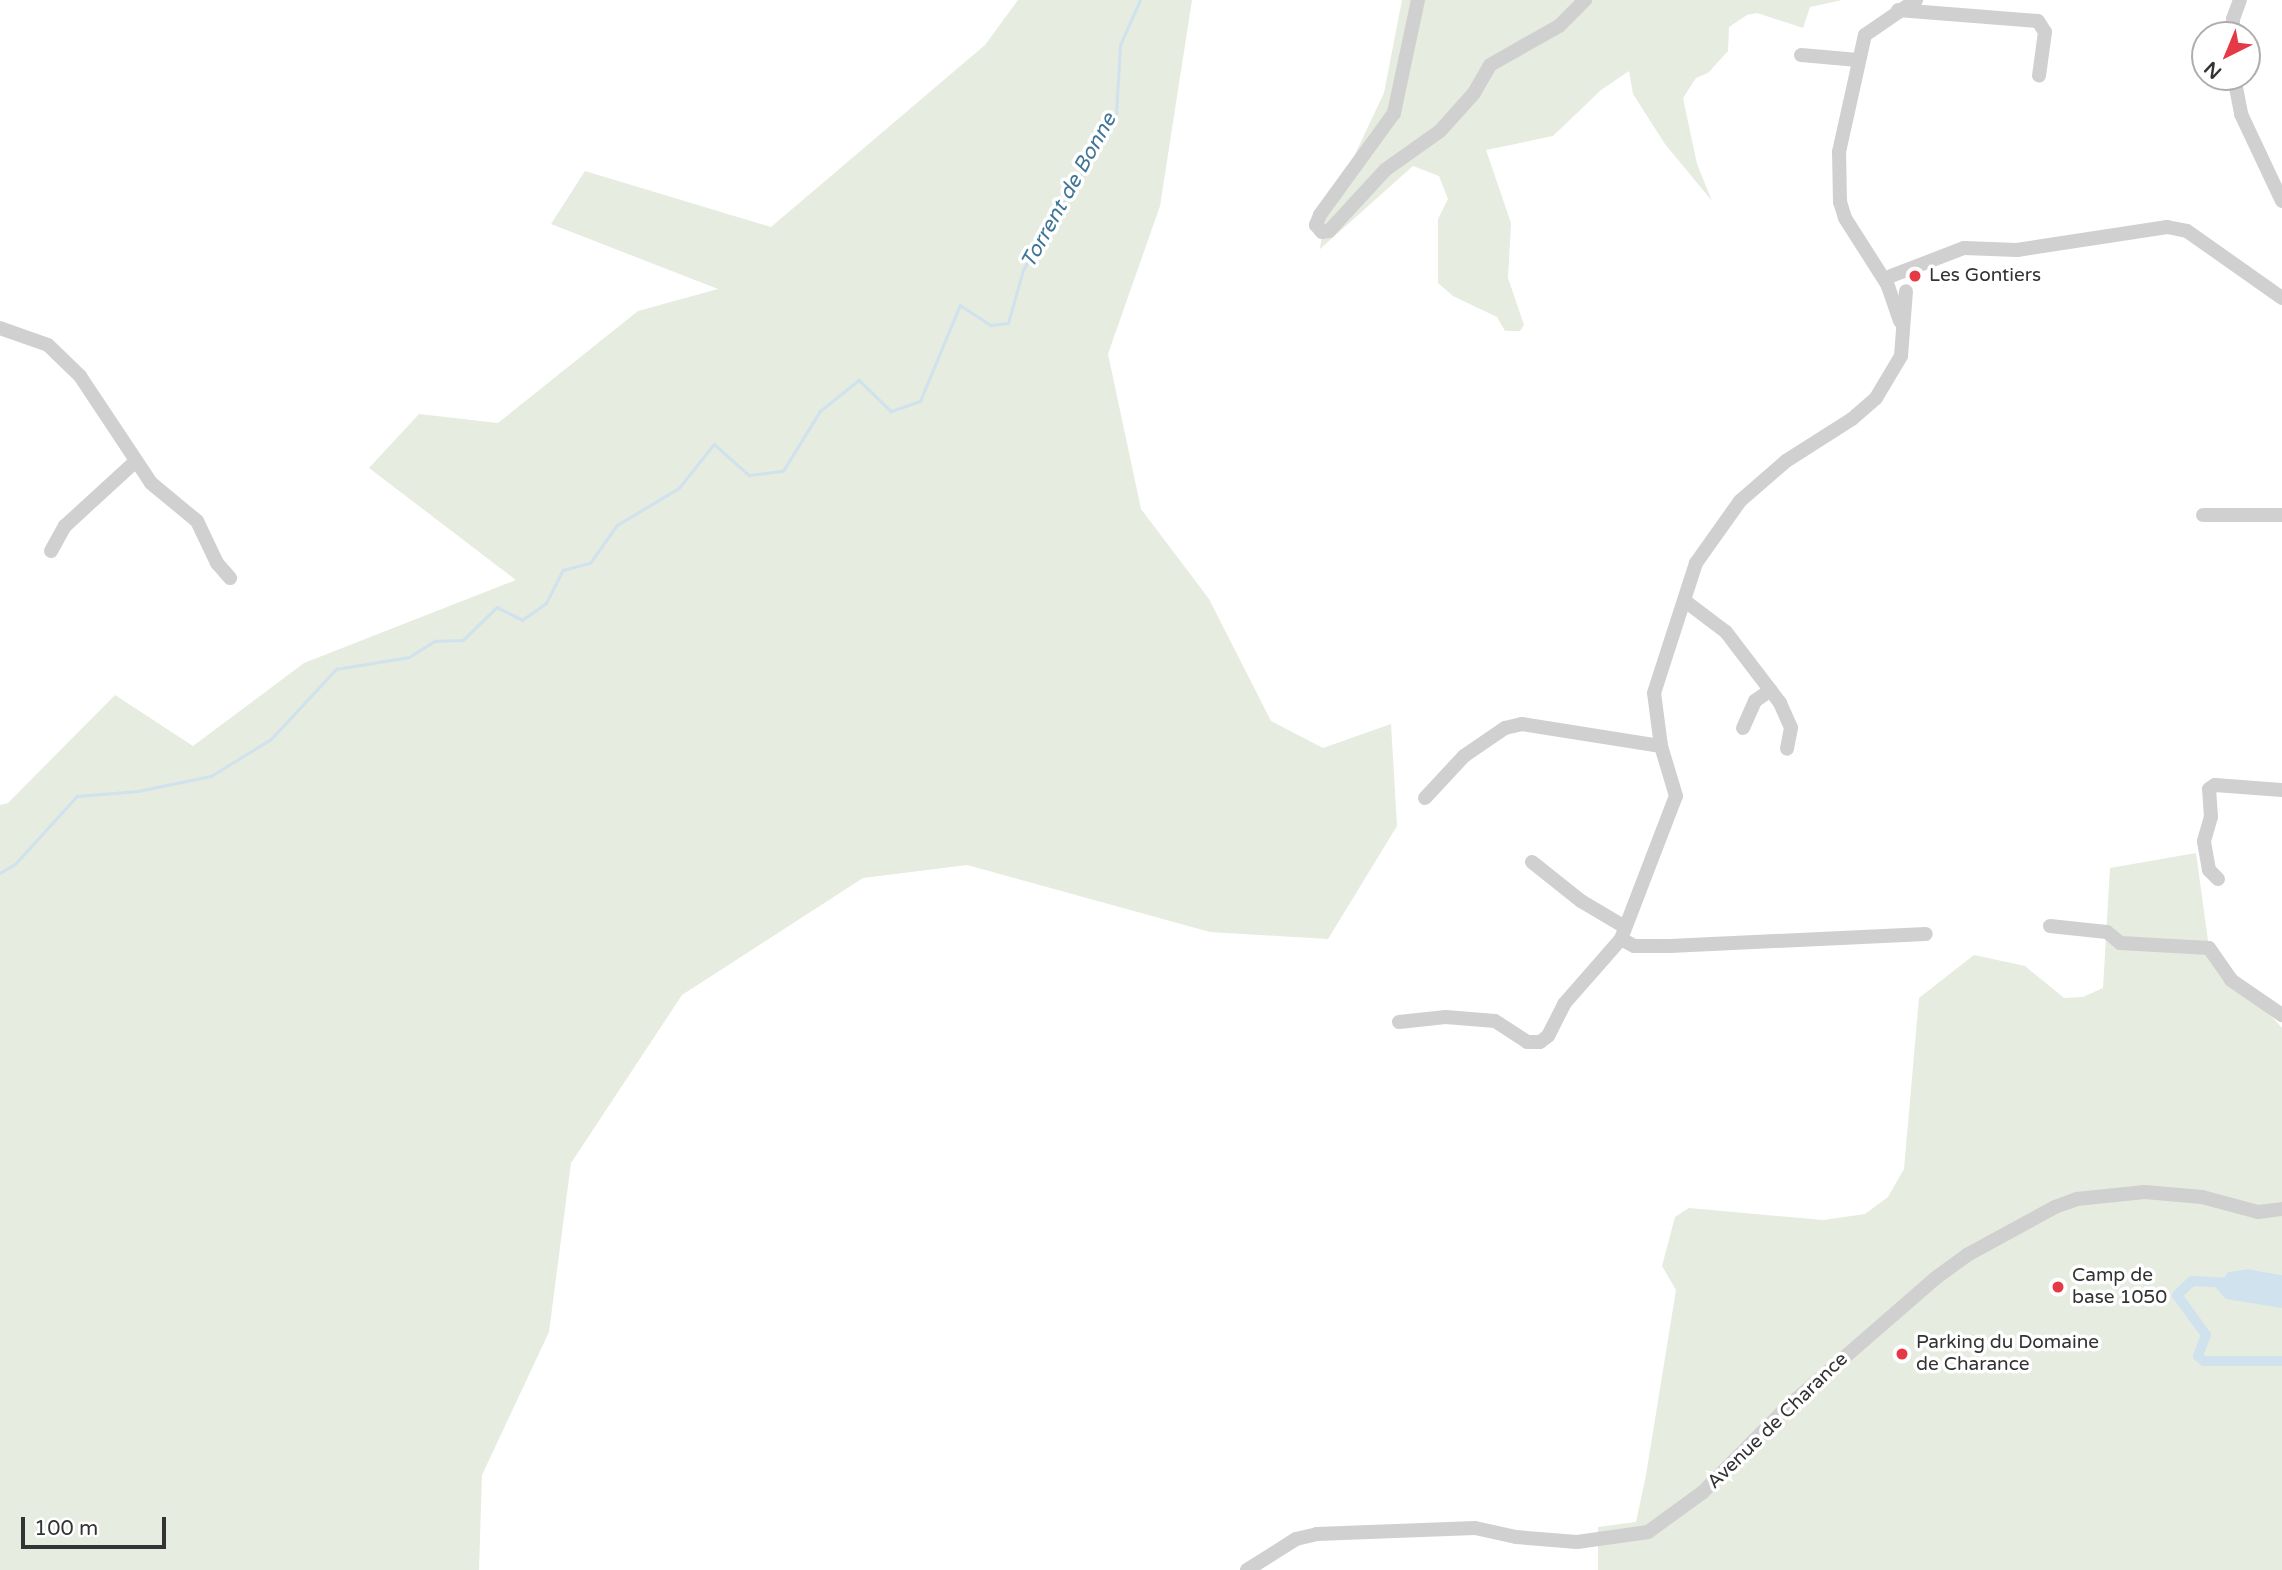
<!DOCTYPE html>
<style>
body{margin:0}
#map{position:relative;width:2282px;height:1570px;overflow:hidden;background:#fff;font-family:"Varela Round",sans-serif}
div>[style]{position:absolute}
.green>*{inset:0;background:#e6ecdf}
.water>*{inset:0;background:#cfe2ee}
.stream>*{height:2.5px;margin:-1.25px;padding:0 1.25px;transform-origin:1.25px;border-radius:1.25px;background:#cfe2ee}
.canal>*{height:10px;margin:-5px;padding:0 5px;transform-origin:5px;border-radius:5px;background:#cfe2ee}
.minor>*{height:14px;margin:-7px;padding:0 7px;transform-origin:7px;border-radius:7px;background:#d0d0d0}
.dots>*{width:19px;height:19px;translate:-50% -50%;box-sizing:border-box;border:4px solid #fff;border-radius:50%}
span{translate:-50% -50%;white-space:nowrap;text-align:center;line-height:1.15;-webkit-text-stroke:7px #fff;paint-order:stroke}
.poi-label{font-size:19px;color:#333}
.left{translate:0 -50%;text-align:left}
.street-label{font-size:19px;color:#333}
.water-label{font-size:21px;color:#3f7597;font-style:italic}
.north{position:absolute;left:2191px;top:21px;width:70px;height:70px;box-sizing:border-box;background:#fff;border:2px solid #adadad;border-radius:50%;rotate:223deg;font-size:19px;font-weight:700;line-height:28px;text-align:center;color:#333}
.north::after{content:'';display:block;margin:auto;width:24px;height:32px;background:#e63946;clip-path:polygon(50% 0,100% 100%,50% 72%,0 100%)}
.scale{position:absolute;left:21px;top:1517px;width:145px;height:32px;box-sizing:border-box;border:4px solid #333;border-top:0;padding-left:9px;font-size:21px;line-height:24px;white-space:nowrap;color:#333;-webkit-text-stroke:5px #fff;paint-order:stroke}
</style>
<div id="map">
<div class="green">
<div style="clip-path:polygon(1018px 0,1192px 0,1160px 206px,1108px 354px,1141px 509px,1209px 599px,1271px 721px,1323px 748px,1391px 724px,1397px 826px,1328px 939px,1210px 932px,967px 865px,863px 878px,682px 995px,571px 1163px,549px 1332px,482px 1475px,479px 1570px,0 1570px,0 805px,8px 803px,115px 695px,193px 746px,304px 663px,516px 580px,369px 468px,419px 414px,498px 423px,638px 311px,718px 289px,551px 224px,585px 171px,771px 227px,985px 45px)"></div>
<div style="clip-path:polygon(1402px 0,1842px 0,1810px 7px,1803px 28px,1757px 13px,1747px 15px,1729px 27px,1728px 51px,1708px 73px,1696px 78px,1683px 98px,1697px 164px,1712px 201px,1665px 144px,1633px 94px,1629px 71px,1601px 90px,1553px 136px,1486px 150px,1511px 223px,1508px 278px,1524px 325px,1520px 331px,1505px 331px,1497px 317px,1453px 296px,1438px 283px,1438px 219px,1448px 199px,1439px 176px,1413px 166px,1320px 249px,1324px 220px,1384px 93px)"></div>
<div style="clip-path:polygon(2196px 853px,2209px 948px,2282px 1028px,2282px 1275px,2248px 1269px,2228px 1272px,2216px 1288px,2282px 1308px,2282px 1570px,1598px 1570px,1598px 1527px,1636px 1522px,1646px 1475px,1676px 1290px,1662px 1266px,1675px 1217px,1689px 1208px,1823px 1220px,1865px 1214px,1888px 1197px,1904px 1169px,1919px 998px,1974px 955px,2025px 966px,2064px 998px,2083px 997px,2103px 988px,2110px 868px)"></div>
</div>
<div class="water">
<div style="clip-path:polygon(2248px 1269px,2282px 1275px,2282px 1308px,2226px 1299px,2216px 1288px,2228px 1272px)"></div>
</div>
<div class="stream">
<div style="left:0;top:873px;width:17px;rotate:-31deg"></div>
<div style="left:15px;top:864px;width:92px;rotate:-47.6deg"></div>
<div style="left:77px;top:796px;width:61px;rotate:-4.7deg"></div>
<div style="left:138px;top:791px;width:75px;rotate:-11.6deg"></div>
<div style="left:211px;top:776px;width:70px;rotate:-31.7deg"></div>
<div style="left:271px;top:739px;width:96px;rotate:-47.1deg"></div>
<div style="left:336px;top:669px;width:74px;rotate:-9.3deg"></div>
<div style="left:409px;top:657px;width:31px;rotate:-32deg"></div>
<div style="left:435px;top:641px;width:28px;rotate:-2deg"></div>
<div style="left:463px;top:640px;width:47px;rotate:-44.1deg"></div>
<div style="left:497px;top:607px;width:28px;rotate:27deg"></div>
<div style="left:522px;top:620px;width:29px;rotate:-35deg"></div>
<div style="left:546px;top:603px;width:37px;rotate:-63deg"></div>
<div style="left:563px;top:570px;width:28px;rotate:-15deg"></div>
<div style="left:590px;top:563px;width:47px;rotate:-54.6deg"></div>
<div style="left:617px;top:525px;width:72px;rotate:-30.8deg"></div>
<div style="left:679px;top:488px;width:56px;rotate:-51.5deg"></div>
<div style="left:714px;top:444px;width:47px;rotate:41.5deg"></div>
<div style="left:749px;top:475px;width:34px;rotate:-7deg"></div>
<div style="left:783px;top:471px;width:70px;rotate:-58.3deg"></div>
<div style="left:820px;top:411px;width:50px;rotate:-38.5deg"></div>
<div style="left:859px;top:380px;width:45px;rotate:44.1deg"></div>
<div style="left:891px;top:411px;width:31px;rotate:-19deg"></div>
<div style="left:920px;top:401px;width:104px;rotate:-67.4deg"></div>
<div style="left:960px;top:305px;width:37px;rotate:33deg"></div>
<div style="left:991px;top:325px;width:17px;rotate:-7deg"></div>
<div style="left:1008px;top:323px;width:55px;rotate:-74.2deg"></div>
<div style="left:1023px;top:270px;width:182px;rotate:-59.2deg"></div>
<div style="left:1116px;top:114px;width:69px;rotate:-86.7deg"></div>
<div style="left:1120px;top:45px;width:49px;rotate:-66deg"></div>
</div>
<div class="canal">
<div style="left:2229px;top:1283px;width:37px;rotate:-177deg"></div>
<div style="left:2192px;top:1281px;width:21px;rotate:137deg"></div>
<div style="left:2177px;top:1295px;width:49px;rotate:54.1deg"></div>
<div style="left:2206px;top:1335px;width:22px;rotate:111deg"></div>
<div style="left:2198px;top:1356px;width:8px;rotate:40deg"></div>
<div style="left:2204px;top:1361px;width:78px"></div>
</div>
<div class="minor">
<div style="left:1418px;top:0;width:116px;rotate:102deg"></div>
<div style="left:1394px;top:113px;width:126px;rotate:126deg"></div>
<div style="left:1320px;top:215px;width:11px;rotate:112deg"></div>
<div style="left:1316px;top:225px;width:9px;rotate:49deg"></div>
<div style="left:1322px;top:232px;width:7px;rotate:-8deg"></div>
<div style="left:1329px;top:231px;width:83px;rotate:-47.4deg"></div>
<div style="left:1385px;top:170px;width:67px;rotate:-35.3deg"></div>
<div style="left:1440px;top:131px;width:51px;rotate:-48.2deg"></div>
<div style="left:1474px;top:93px;width:32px;rotate:-60deg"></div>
<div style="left:1490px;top:65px;width:79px;rotate:-29.5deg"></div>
<div style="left:1559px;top:26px;width:37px;rotate:-45deg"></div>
<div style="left:1898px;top:10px;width:140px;rotate:4.5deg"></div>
<div style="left:2038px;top:21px;width:13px;rotate:58deg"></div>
<div style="left:2045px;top:32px;width:44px;rotate:97.8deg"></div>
<div style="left:2233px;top:35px;width:16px;rotate:-90deg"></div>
<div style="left:2233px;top:19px;width:20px;rotate:-70deg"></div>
<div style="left:1801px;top:55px;width:57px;rotate:5deg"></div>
<div style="left:2234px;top:77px;width:38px;rotate:79deg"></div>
<div style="left:2241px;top:114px;width:96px;rotate:64.8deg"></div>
<div style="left:1891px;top:276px;width:78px;rotate:-21deg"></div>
<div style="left:1964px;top:248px;width:53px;rotate:2.2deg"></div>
<div style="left:2017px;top:250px;width:152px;rotate:-8.7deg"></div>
<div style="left:2167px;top:227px;width:20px;rotate:11deg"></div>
<div style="left:2187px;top:231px;width:116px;rotate:35.2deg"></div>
<div style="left:1900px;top:321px;width:39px;rotate:-109deg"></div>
<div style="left:1887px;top:284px;width:78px;rotate:-122.5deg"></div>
<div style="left:1845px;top:218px;width:17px;rotate:-107deg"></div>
<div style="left:1840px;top:202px;width:50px;rotate:-91.1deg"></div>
<div style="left:1839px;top:152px;width:120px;rotate:-77.5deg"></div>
<div style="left:1865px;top:35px;width:62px;rotate:-34.5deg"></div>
<div style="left:0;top:328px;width:51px;rotate:19.5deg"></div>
<div style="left:48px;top:345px;width:45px;rotate:44.1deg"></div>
<div style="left:80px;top:376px;width:128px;rotate:56.4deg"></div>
<div style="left:151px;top:483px;width:60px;rotate:39.6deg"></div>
<div style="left:197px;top:521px;width:47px;rotate:64.5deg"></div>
<div style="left:217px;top:563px;width:20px;rotate:49deg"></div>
<div style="left:2203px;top:515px;width:79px"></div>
<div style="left:51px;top:551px;width:29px;rotate:-61deg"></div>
<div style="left:65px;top:526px;width:96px;rotate:-42.5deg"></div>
<div style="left:1685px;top:601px;width:51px;rotate:37.1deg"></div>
<div style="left:1726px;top:632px;width:89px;rotate:52.7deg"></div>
<div style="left:1780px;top:703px;width:27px;rotate:66deg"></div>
<div style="left:1791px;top:728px;width:21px;rotate:101deg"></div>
<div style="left:1743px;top:728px;width:30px;rotate:-66deg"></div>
<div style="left:1755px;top:701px;width:19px;rotate:-35deg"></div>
<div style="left:1425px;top:798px;width:57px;rotate:-47.1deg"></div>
<div style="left:1464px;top:756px;width:50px;rotate:-34.3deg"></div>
<div style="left:1505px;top:728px;width:17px;rotate:-13deg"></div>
<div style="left:1522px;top:724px;width:141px;rotate:9deg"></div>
<div style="left:1532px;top:862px;width:63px;rotate:38.5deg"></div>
<div style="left:1581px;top:901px;width:51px;rotate:30.6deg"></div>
<div style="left:2218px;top:879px;width:13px;rotate:-135deg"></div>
<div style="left:2209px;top:870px;width:29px;rotate:-100deg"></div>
<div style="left:2204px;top:841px;width:25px;rotate:-74deg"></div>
<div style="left:2211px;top:817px;width:28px;rotate:-94deg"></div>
<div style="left:2209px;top:789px;width:7px;rotate:-34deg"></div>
<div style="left:2215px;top:785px;width:67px;rotate:4.3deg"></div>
<div style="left:2050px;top:926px;width:57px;rotate:6deg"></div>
<div style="left:2107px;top:932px;width:17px;rotate:40deg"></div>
<div style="left:2120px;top:943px;width:89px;rotate:3.2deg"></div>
<div style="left:2209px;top:948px;width:39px;rotate:55deg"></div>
<div style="left:2231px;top:980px;width:62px;rotate:34.5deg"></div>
<div style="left:1621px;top:939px;width:15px;rotate:28deg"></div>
<div style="left:1634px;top:946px;width:36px"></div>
<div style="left:1670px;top:946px;width:256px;rotate:-2.7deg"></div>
<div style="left:1399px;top:1022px;width:47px;rotate:-6.1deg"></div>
<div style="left:1446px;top:1017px;width:49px;rotate:4.7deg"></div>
<div style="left:1495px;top:1021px;width:38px;rotate:33deg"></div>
<div style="left:1527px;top:1042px;width:13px"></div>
<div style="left:1540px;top:1042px;width:10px;rotate:-37deg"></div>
<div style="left:1548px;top:1036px;width:36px;rotate:-63deg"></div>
<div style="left:1564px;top:1004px;width:86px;rotate:-48.8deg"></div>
<div style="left:1621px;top:939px;width:153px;rotate:-69deg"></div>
<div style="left:1676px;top:796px;width:52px;rotate:-106.7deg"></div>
<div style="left:1661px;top:746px;width:53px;rotate:-97.5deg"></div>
<div style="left:1654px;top:693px;width:137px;rotate:-72.1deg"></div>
<div style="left:1696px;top:563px;width:76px;rotate:-54.6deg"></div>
<div style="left:1740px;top:501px;width:61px;rotate:-41deg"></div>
<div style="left:1786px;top:461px;width:78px;rotate:-32.5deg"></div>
<div style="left:1852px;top:419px;width:32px;rotate:-41deg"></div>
<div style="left:1876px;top:398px;width:49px;rotate:-59.2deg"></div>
<div style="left:1901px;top:356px;width:65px;rotate:-85.6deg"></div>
<div style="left:1247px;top:1570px;width:58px;rotate:-32.3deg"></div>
<div style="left:1296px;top:1539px;width:22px;rotate:-13deg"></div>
<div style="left:1317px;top:1534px;width:158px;rotate:-2.2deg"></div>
<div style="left:1475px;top:1528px;width:42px;rotate:12.4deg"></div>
<div style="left:1516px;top:1537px;width:61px;rotate:4.7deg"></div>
<div style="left:1577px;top:1542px;width:72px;rotate:-8deg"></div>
<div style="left:1648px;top:1532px;width:68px;rotate:-36deg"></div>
<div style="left:1703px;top:1492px;width:117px;rotate:-45.3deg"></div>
<div style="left:1785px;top:1409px;width:201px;rotate:-41deg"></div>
<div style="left:1937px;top:1277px;width:37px;rotate:-36deg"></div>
<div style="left:1967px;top:1255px;width:100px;rotate:-28.6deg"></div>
<div style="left:2055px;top:1207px;width:23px;rotate:-20deg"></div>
<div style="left:2077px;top:1199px;width:68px;rotate:-5.9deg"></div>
<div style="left:2145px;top:1192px;width:57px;rotate:5deg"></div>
<div style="left:2202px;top:1197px;width:58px;rotate:15deg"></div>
<div style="left:2258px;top:1212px;width:24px;rotate:-7deg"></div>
</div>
<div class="dots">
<div style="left:1915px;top:276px;background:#e63946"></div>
<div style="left:2058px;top:1287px;background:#e63946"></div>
<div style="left:1902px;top:1354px;background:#e63946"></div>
</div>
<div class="poi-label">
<span class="left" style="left:1929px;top:276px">Les Gontiers</span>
<span class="left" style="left:2072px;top:1287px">Camp de<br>base 1050</span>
<span class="left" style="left:1916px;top:1354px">Parking du Domaine<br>de Charance</span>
</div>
<div class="street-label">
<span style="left:1778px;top:1421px;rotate:-44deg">Avenue de Charance</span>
</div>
<div class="water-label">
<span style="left:1069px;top:191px;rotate:-61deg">Torrent de Bonne</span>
</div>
<div class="north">N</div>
<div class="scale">100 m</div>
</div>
